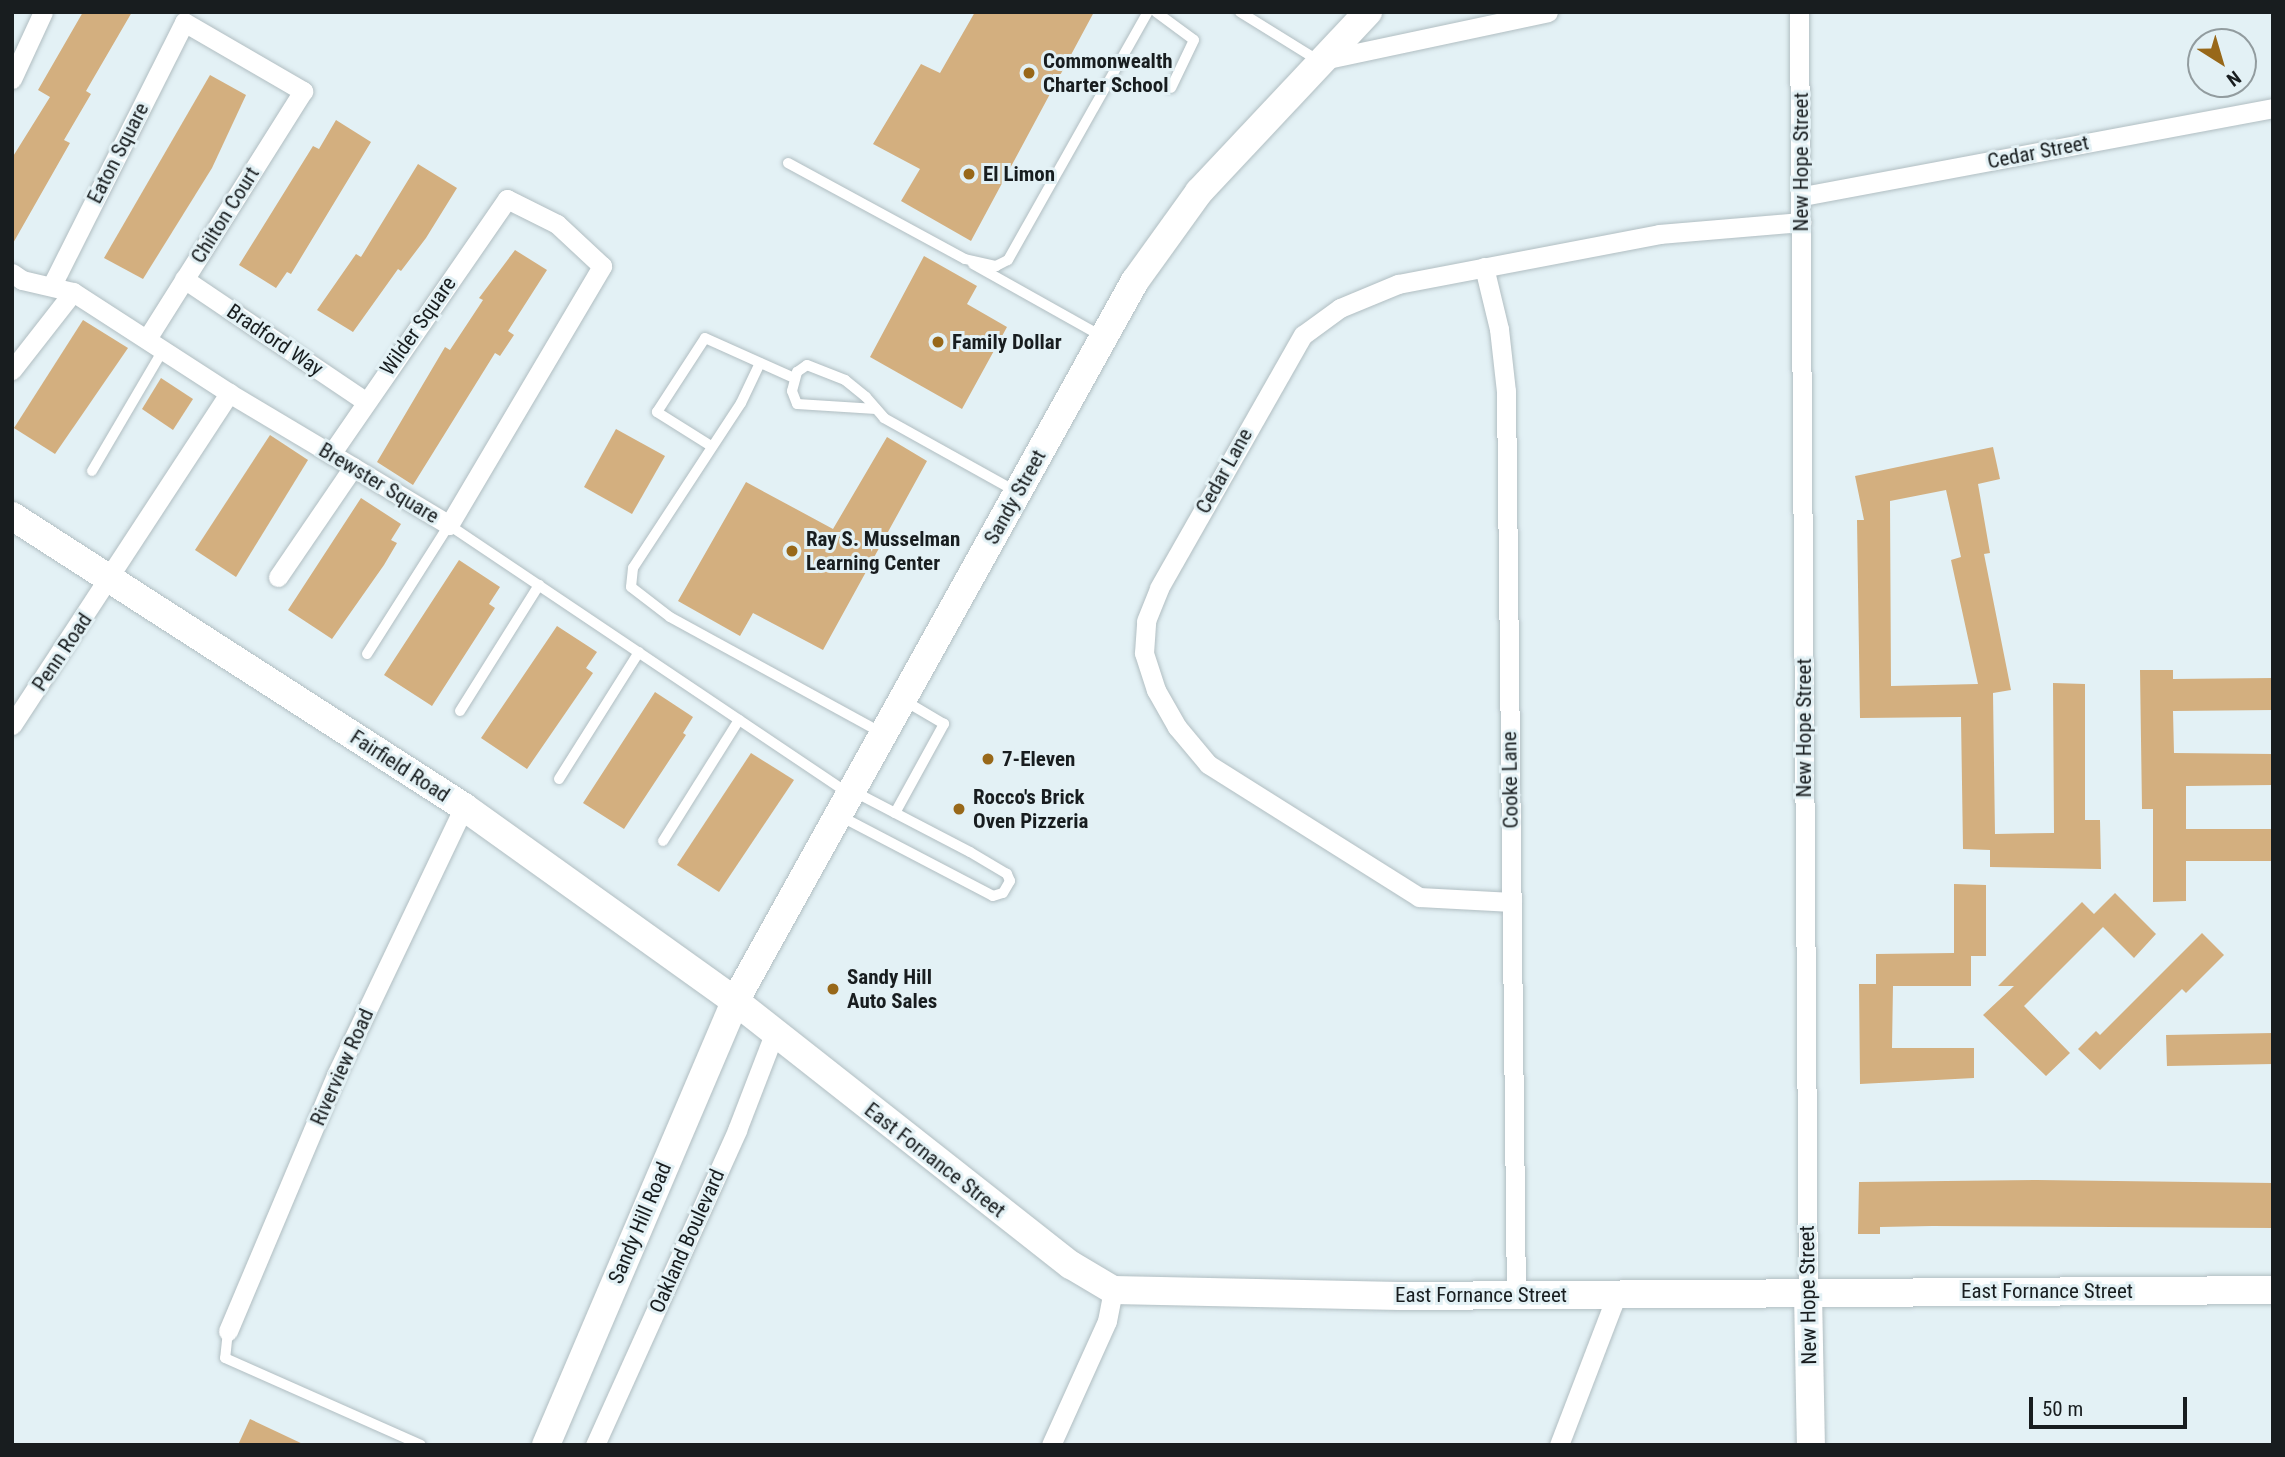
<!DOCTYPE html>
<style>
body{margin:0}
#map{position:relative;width:2285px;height:1457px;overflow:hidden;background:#e3f1f5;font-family:"Roboto Condensed",sans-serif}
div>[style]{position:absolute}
.building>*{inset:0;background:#d3af7f}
.roads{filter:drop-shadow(0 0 2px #b1bec2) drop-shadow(0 0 2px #b1bec2)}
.lane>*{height:10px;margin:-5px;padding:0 5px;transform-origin:5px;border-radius:5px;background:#fff}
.street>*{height:19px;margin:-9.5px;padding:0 9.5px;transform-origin:9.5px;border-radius:9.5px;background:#fff}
.secondary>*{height:28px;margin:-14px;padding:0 14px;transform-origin:14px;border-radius:14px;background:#fff}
.dots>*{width:19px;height:19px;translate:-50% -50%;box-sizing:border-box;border:4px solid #e3f1f5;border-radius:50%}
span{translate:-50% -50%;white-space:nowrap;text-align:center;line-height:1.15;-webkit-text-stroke:6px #e3f1f5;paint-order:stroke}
.poi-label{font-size:21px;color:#181d1f;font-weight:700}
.left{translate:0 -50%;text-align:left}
.street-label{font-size:21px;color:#181d1f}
.frame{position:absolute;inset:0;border:14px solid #181d1f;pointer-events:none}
.north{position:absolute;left:2187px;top:28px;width:70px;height:70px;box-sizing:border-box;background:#e3f1f5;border:2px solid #929c9f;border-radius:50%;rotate:143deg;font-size:19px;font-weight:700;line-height:28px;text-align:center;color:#181d1f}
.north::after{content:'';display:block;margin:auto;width:24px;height:32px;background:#986819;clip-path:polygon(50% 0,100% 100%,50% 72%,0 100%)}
.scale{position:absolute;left:2029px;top:1397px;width:158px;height:32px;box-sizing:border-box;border:4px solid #181d1f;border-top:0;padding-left:9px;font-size:21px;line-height:24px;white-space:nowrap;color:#181d1f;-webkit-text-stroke:5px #e3f1f5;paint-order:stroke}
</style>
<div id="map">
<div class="building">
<div style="clip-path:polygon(83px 12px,132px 12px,86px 91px,91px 94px,64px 140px,70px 143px,12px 245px,12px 158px,50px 97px,38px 90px)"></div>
<div style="clip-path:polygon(975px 12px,1094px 12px,971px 241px,901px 201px,920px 169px,873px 144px,921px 64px,940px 73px)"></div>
<div style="clip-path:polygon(210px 75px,246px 95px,212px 168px,143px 279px,104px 258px)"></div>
<div style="clip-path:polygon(336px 120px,371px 142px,291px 274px,287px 272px,276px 288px,239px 265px,313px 146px,319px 149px)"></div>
<div style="clip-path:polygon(418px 164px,457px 188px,426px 238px,401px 271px,398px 269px,353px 332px,317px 310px,356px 254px,361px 257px)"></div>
<div style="clip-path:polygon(515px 250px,547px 270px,508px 331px,514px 335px,500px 356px,495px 353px,413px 485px,377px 462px,445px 347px,450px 350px,483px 300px,479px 298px)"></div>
<div style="clip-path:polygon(924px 256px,977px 286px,967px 304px,1007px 327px,962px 409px,870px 357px)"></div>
<div style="clip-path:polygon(83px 320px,128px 348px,55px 454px,14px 428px)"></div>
<div style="clip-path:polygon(161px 378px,193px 399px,173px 430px,142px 409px)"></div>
<div style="clip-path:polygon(616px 429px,665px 456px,632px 514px,584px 487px)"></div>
<div style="clip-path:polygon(270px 435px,308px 460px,236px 577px,195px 550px)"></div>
<div style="clip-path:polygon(887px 437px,927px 461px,823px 650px,753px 613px,740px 636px,678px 601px,746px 482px,833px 529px)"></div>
<div style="clip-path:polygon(evenodd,1993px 447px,2000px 479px,1978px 484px,1990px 553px,1984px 554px,2011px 690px,1993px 693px,1995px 834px,2054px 833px,2053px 683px,2085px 684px,2085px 820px,2100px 820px,2101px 869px,1990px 867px,1990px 850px,1963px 849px,1961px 717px,1860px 718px,1857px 520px,1864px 520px,1855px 476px,1993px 447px,1946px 490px,1961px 557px,1951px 560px,1978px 684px,1891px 686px,1890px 501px,1946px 490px)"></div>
<div style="clip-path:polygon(361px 498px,401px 524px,391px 540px,397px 543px,384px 565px,332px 639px,288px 610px)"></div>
<div style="clip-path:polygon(459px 560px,500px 587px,489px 604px,495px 608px,432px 706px,384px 675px)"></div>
<div style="clip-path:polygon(557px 626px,597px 652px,586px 668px,593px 673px,527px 769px,481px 738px)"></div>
<div style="clip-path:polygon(2140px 670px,2173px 670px,2173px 679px,2273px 678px,2273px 710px,2173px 711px,2174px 753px,2273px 754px,2273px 785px,2186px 786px,2186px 829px,2273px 829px,2273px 861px,2186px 861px,2186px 901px,2153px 902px,2153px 809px,2142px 809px)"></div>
<div style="clip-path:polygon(655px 692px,693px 717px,683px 733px,686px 735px,624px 829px,583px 803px)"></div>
<div style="clip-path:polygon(751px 753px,794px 780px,719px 892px,677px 865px)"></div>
<div style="clip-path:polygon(1954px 884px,1986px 885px,1986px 956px,1971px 956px,1971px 986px,1893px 986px,1892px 1048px,1974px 1048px,1974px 1078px,1860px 1084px,1859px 984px,1876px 984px,1876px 954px,1954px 953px)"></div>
<div style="clip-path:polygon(2115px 893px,2156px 934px,2134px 958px,2103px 927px,2024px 1006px,2070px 1053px,2046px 1076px,1983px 1015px,2014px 986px,1998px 986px,2082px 902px,2094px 914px)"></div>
<div style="clip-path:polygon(2202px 933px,2224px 955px,2186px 993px,2182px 989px,2100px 1070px,2078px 1049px,2096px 1031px,2100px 1035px)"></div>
<div style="clip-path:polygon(2273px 1033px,2273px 1064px,2167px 1066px,2166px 1035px)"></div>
<div style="clip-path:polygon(2037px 1180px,2273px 1183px,2273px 1228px,1932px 1226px,1880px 1227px,1880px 1234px,1858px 1234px,1859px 1182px)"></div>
<div style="clip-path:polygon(250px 1419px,305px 1445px,238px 1445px)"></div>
</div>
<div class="roads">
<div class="lane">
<div style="left:1156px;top:12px;width:47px;rotate:36.4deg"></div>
<div style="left:1194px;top:40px;width:53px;rotate:115.6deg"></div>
<div style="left:1240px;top:12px;width:93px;rotate:31.8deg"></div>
<div style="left:788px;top:163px;width:201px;rotate:28.5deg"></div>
<div style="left:965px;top:259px;width:32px;rotate:13deg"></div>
<div style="left:996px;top:266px;width:13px;rotate:-27deg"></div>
<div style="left:1008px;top:260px;width:285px;rotate:-60.6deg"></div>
<div style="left:973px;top:264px;width:149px;rotate:29.3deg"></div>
<div style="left:760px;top:363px;width:44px;rotate:115.4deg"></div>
<div style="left:741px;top:403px;width:197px;rotate:123.2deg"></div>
<div style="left:633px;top:568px;width:19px;rotate:96deg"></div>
<div style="left:631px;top:587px;width:49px;rotate:37.6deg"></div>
<div style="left:670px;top:617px;width:239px;rotate:28.7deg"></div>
<div style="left:876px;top:409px;width:79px;rotate:-176.4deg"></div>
<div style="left:797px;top:404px;width:14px;rotate:-111deg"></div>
<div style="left:792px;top:391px;width:20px;rotate:-75deg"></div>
<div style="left:797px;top:372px;width:12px;rotate:-35deg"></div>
<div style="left:807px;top:365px;width:41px;rotate:21.5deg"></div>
<div style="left:845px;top:380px;width:27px;rotate:39deg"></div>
<div style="left:866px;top:397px;width:28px;rotate:49deg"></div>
<div style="left:884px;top:418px;width:152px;rotate:29.1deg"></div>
<div style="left:711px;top:446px;width:64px;rotate:-147.8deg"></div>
<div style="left:657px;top:412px;width:88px;rotate:-57deg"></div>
<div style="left:705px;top:338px;width:98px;rotate:24.2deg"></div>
<div style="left:92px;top:471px;width:140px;rotate:-59.6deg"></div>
<div style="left:367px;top:654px;width:153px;rotate:-57.6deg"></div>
<div style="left:449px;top:525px;width:479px;rotate:33.9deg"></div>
<div style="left:460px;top:711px;width:149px;rotate:-57.9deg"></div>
<div style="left:559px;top:779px;width:150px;rotate:-57.8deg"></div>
<div style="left:895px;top:813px;width:102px;rotate:-61.2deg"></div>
<div style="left:944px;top:724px;width:45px;rotate:-149.5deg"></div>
<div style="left:842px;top:817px;width:170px;rotate:27.6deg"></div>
<div style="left:993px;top:896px;width:10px;rotate:-17deg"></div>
<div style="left:1003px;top:893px;width:14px;rotate:-60deg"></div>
<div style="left:1010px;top:881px;width:8px;rotate:-113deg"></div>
<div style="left:1007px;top:874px;width:43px;rotate:-149.3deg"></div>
<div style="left:970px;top:852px;width:132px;rotate:-152.5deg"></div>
<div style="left:663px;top:841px;width:143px;rotate:-57.9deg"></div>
<div style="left:228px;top:1331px;width:27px;rotate:96deg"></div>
<div style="left:225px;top:1358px;width:214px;rotate:23.9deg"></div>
</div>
<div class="street">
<div style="left:1799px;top:12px;width:1281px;rotate:89.6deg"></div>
<div style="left:1323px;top:60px;width:230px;rotate:-12deg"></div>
<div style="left:12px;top:79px;width:74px;rotate:-65.2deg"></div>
<div style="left:1803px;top:196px;width:478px;rotate:-10.6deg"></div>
<div style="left:1484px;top:267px;width:64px;rotate:76.4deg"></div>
<div style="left:1499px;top:329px;width:62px;rotate:83.6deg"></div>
<div style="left:1506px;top:391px;width:903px;rotate:89.37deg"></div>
<div style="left:12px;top:273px;width:12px;rotate:35deg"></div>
<div style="left:22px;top:280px;width:52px;rotate:13.2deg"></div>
<div style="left:73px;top:292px;width:186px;rotate:32.9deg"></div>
<div style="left:229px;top:393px;width:144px;rotate:30.8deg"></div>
<div style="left:353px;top:467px;width:112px;rotate:31.1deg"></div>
<div style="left:449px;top:525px;width:301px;rotate:-59.4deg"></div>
<div style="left:602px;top:266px;width:62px;rotate:-137deg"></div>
<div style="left:557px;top:224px;width:56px;rotate:-153.4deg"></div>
<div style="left:507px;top:199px;width:310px;rotate:124.6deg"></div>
<div style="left:184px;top:279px;width:218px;rotate:34deg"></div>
<div style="left:52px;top:285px;width:294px;rotate:-63.3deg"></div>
<div style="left:184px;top:22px;width:138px;rotate:30.1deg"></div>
<div style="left:303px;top:91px;width:293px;rotate:122.2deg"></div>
<div style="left:12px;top:370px;width:99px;rotate:-52deg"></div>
<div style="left:278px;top:577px;width:133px;rotate:-55.7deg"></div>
<div style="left:12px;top:725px;width:397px;rotate:-56.8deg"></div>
<div style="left:1512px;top:902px;width:93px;rotate:-176.9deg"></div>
<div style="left:1419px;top:897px;width:249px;rotate:-147.8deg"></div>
<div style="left:1208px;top:764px;width:48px;rotate:-130deg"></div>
<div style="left:1177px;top:727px;width:43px;rotate:-119.6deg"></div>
<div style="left:1156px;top:690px;width:39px;rotate:-108deg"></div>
<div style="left:1144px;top:653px;width:32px;rotate:-86deg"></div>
<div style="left:1146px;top:621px;width:35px;rotate:-68deg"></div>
<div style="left:1159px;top:588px;width:291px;rotate:-60.4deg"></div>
<div style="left:1303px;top:335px;width:46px;rotate:-36.1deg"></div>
<div style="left:1340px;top:308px;width:63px;rotate:-22.5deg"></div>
<div style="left:1398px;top:284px;width:266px;rotate:-10.8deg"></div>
<div style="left:1659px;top:234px;width:143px;rotate:-4.8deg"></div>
<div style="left:228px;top:1331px;width:278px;rotate:-67.1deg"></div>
<div style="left:336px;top:1075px;width:297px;rotate:-64.5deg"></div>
<div style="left:595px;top:1445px;width:346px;rotate:-65.7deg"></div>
<div style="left:737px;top:1130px;width:103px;rotate:-68.9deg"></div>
<div style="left:1051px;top:1445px;width:136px;rotate:-65.7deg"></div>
<div style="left:1107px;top:1321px;width:32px;rotate:-79deg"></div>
<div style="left:1559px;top:1445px;width:162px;rotate:-69deg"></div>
</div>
<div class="secondary">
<div style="left:12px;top:516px;width:538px;rotate:32.77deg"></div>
<div style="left:464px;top:807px;width:333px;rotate:35.6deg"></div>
<div style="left:735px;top:1001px;width:427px;rotate:38.2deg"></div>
<div style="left:1071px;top:1265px;width:49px;rotate:30.8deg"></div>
<div style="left:1113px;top:1290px;width:287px;rotate:1.2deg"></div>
<div style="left:1400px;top:1296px;width:873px;rotate:-0.39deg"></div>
<div style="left:1808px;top:1293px;width:152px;rotate:88.9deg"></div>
<div style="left:546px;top:1445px;width:483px;rotate:-66.9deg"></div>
<div style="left:735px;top:1001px;width:824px;rotate:-60.95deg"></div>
<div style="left:1135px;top:281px;width:110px;rotate:-54.3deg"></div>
<div style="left:1199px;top:192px;width:247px;rotate:-46.8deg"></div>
</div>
</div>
<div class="dots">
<div style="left:1029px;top:73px;background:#986819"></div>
<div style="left:969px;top:174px;background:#986819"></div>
<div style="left:938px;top:342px;background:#986819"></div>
<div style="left:792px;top:551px;background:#986819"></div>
<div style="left:988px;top:759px;background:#986819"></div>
<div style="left:959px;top:809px;background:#986819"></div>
<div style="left:833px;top:989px;background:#986819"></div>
</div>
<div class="poi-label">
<span class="left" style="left:1043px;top:73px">Commonwealth<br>Charter School</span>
<span class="left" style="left:983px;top:174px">El Limon</span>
<span class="left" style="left:952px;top:342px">Family Dollar</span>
<span class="left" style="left:806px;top:551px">Ray S. Musselman<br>Learning Center</span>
<span class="left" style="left:1002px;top:759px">7-Eleven</span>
<span class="left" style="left:973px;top:809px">Rocco's Brick<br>Oven Pizzeria</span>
<span class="left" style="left:847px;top:989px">Sandy Hill<br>Auto Sales</span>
</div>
<div class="street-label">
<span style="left:2038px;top:152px;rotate:-11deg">Cedar Street</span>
<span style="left:118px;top:153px;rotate:-63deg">Eaton Square</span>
<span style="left:1801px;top:162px;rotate:-90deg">New Hope Street</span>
<span style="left:225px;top:215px;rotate:-58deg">Chilton Court</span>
<span style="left:418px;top:326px;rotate:-55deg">Wilder Square</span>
<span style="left:275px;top:340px;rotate:34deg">Bradford Way</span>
<span style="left:1224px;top:471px;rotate:-61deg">Cedar Lane</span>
<span style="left:379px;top:483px;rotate:31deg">Brewster Square</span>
<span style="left:1015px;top:497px;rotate:-61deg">Sandy Street</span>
<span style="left:62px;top:652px;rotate:-56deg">Penn Road</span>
<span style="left:1804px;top:728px;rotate:-90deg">New Hope Street</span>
<span style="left:400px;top:766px;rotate:33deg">Fairfield Road</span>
<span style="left:1510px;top:780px;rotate:-91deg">Cooke Lane</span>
<span style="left:342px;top:1067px;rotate:-66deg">Riverview Road</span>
<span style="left:935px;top:1160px;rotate:38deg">East Fornance Street</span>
<span style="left:640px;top:1223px;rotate:-67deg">Sandy Hill Road</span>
<span style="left:687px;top:1241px;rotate:-66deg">Oakland Boulevard</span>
<span style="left:2047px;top:1291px">East Fornance Street</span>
<span style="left:1481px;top:1295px">East Fornance Street</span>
<span style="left:1808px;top:1295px;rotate:-91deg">New Hope Street</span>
</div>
<div class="frame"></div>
<div class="north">N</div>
<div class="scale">50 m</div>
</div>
